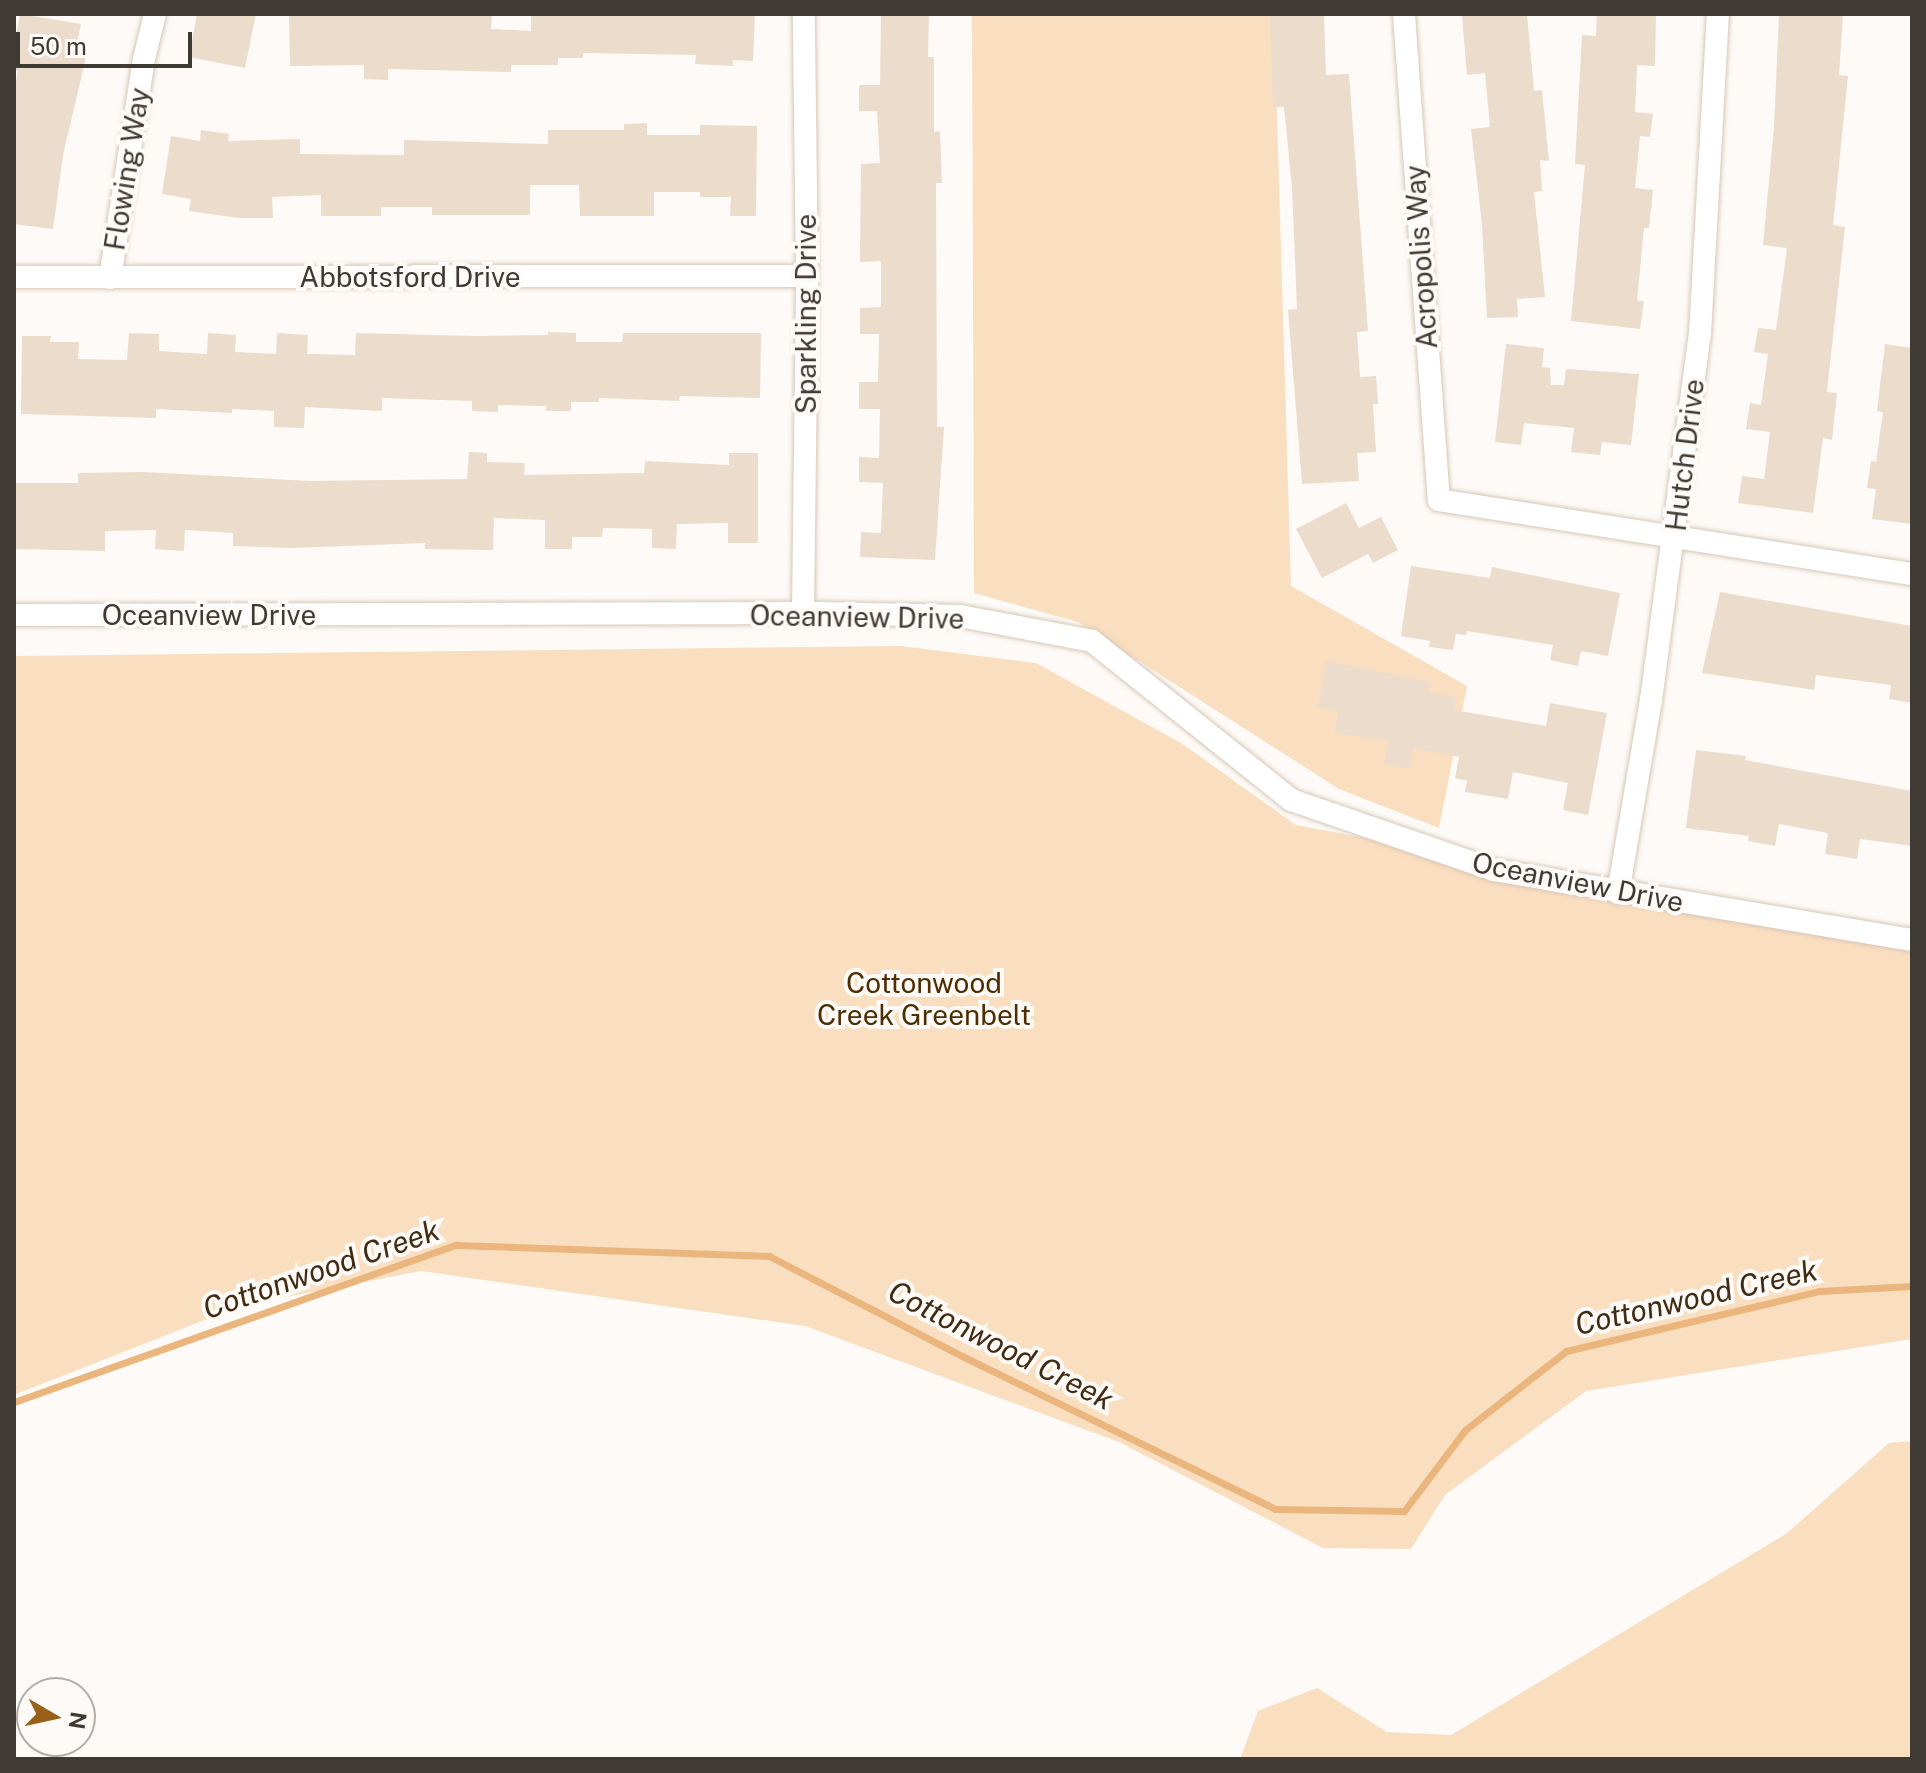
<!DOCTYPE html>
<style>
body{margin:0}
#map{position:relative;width:1926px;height:1773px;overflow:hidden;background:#fdfaf7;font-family:"Public Sans",sans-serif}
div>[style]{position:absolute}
.green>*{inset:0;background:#fadec0}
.stream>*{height:7px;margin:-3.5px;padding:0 3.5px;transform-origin:3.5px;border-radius:3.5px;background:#eab67e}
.building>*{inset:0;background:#ebdccc}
.roads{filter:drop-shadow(0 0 2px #d6c7b7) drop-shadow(0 0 2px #d6c7b7)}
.minor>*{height:22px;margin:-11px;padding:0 11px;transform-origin:11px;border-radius:11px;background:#fff}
span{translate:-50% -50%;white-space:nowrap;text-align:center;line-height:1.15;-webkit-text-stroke:8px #fdfaf7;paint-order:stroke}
.street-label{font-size:28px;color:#403a34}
.park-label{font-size:28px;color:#4e2d00}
.water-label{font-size:30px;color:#412b12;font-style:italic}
.frame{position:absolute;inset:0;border:16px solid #403a34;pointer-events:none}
.north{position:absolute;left:16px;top:1677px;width:80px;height:80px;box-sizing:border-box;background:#fdfaf7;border:2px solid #b1ada9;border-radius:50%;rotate:99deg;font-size:22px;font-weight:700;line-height:32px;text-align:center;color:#403a34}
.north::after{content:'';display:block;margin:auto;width:28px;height:36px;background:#976119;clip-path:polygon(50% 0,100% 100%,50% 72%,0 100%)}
.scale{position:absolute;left:16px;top:32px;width:176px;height:36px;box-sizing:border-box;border:4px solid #403a34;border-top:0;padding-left:10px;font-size:24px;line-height:28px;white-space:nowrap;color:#403a34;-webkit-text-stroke:6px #fdfaf7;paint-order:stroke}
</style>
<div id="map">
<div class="green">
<div style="clip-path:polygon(972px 14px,1274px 14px,1291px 586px,1467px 686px,1439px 828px,1339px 789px,1078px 622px,974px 593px)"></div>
<div style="clip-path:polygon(901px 646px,1036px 663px,1181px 743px,1296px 825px,1912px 941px,1912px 1339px,1586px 1391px,1445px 1495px,1411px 1549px,1323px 1548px,1119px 1442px,805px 1326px,421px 1271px,240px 1306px,14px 1395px,14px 656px)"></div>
<div style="clip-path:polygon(1912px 1441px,1912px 1759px,1240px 1759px,1258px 1711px,1317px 1688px,1387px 1732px,1451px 1735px,1786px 1534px,1889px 1443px)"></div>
</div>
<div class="stream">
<div style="left:14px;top:1402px;width:469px;rotate:-19.6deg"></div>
<div style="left:456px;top:1245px;width:313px;rotate:2deg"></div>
<div style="left:769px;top:1256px;width:222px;rotate:27.4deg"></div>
<div style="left:966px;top:1358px;width:344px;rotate:26deg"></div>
<div style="left:1275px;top:1509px;width:129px;rotate:0.9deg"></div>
<div style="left:1404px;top:1511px;width:101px;rotate:-53deg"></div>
<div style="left:1465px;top:1430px;width:128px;rotate:-38deg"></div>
<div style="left:1566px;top:1351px;width:260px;rotate:-13.3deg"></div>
<div style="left:1819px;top:1291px;width:93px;rotate:-3.1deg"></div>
</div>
<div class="building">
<div style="clip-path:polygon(20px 14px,81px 24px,75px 54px,86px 57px,63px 155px,53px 229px,14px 224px,14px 92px,18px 71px,14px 71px,14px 46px)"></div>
<div style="clip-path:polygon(197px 14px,256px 14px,245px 68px,189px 57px)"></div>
<div style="clip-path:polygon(289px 14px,492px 14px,491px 29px,531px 31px,531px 14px,755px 14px,753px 61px,733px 60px,733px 66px,695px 64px,696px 55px,583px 53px,583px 58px,558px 58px,558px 65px,511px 65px,511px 72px,388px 69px,388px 80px,364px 79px,364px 65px,290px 66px)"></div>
<div style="clip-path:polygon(881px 14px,929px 14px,928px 57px,934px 57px,934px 132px,940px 131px,942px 183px,936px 183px,937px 427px,944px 427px,935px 560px,860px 557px,861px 532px,881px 533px,883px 483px,859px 482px,859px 457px,879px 458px,880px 409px,859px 409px,859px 382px,878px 382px,879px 334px,860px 334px,860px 308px,881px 307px,881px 261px,860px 262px,861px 164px,880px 163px,877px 111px,859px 111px,859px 85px,880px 85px)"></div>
<div style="clip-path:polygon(1270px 14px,1324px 14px,1326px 75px,1349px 74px,1368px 331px,1357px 332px,1360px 377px,1376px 376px,1378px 404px,1373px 404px,1376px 452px,1357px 453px,1359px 481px,1302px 484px,1288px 310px,1297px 309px,1292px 187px,1284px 107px,1273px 107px)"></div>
<div style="clip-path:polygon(1527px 14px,1534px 91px,1542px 90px,1549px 161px,1540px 160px,1542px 191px,1534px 192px,1545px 297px,1517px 299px,1518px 317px,1487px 318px,1482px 224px,1471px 129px,1490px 127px,1485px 73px,1467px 75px,1462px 16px)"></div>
<div style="clip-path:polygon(1597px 14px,1656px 14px,1655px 66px,1637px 65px,1635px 112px,1653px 114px,1650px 137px,1640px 136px,1635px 188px,1653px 190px,1649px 228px,1644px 228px,1637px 301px,1644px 301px,1640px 329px,1571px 321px,1585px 165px,1575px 164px,1582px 35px,1596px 36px)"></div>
<div style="clip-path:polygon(1779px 14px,1843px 14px,1839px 75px,1848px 76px,1833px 225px,1845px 227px,1827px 392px,1837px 393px,1832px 440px,1823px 438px,1813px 513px,1738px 503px,1742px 476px,1764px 479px,1770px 432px,1746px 429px,1750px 403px,1761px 405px,1768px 354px,1754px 352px,1758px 328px,1776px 330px,1787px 248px,1763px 245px,1774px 128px)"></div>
<div style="clip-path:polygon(647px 123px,647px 135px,700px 135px,700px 125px,757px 126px,756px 216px,730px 216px,731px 197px,700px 197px,700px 192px,654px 192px,654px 216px,580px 216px,579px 185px,530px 185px,530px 215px,432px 215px,432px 207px,381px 207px,381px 216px,321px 216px,321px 195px,272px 197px,273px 218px,239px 218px,189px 211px,191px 199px,162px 194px,171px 136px,200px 141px,201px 130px,229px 134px,228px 141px,300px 139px,300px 154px,404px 155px,404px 140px,548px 144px,548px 130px,624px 130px,624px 124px)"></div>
<div style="clip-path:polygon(548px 332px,576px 333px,576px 342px,622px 342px,623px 333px,761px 333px,760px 398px,680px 396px,679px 401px,599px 398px,599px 402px,571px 402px,571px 411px,546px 411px,546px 406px,498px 405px,498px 412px,472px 411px,472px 401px,382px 398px,382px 411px,305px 407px,304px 428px,274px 427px,274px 411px,232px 409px,232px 413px,156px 409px,156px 418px,21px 414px,22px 336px,51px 336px,50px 342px,79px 342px,78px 359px,127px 360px,129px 333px,159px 334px,159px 351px,207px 354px,208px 333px,236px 335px,235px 352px,276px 354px,277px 333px,308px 335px,307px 354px,355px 355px,356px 333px,473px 336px,548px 335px)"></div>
<div style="clip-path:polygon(1506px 344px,1544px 348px,1542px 367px,1550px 368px,1551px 385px,1564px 385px,1566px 369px,1639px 374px,1631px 445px,1602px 442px,1600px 455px,1571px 452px,1574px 428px,1524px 423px,1521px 445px,1495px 442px)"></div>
<div style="clip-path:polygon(1885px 344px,1912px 348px,1912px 524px,1872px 519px,1876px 489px,1867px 488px,1871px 461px,1876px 462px,1883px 412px,1877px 411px)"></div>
<div style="clip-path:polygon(469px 452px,487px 453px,487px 462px,525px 463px,524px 475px,644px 473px,645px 461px,729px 465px,729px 453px,758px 453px,758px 543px,728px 543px,728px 523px,677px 524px,676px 549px,652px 548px,652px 529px,603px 528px,602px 537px,572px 537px,572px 549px,545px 549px,545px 520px,494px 518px,493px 550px,425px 549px,425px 543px,292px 548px,233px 546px,233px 533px,185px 530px,184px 551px,155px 549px,156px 530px,105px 531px,105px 551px,14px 549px,14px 483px,78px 483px,78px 473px,143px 472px,310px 481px,467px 479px)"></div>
<div style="clip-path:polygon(1346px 503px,1359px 528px,1381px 517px,1398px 550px,1373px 563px,1368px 554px,1322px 578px,1296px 529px)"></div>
<div style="clip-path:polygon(1411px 566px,1490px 578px,1492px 567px,1620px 593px,1608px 656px,1581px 651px,1578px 666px,1550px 660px,1553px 645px,1467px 631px,1466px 635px,1456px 634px,1453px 650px,1429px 647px,1430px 641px,1401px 636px)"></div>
<div style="clip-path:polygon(1720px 592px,1912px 626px,1912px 703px,1889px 699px,1891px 685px,1816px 675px,1814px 690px,1702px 673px)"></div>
<div style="clip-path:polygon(1326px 661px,1431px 682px,1429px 692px,1456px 697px,1454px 710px,1546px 726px,1550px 703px,1607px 713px,1588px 815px,1563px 810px,1568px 783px,1513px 772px,1508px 799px,1465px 792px,1467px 781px,1455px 778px,1459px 757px,1414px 748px,1410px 769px,1384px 764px,1388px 741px,1335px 733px,1338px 711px,1318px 708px)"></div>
<div style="clip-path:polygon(1696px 750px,1746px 756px,1745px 760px,1912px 791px,1912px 846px,1860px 839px,1857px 859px,1825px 854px,1828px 833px,1779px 824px,1775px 846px,1748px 841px,1749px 836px,1686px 828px)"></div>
</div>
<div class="roads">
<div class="minor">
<div style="left:1404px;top:14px;width:487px;rotate:85.9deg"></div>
<div style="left:1439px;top:500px;width:479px;rotate:8.9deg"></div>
<div style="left:14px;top:277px;width:793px;rotate:-0.07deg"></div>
<div style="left:110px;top:278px;width:222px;rotate:-81.2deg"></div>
<div style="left:144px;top:59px;width:46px;rotate:-76.3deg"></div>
<div style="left:803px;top:614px;width:338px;rotate:-89.3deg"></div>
<div style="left:807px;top:276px;width:262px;rotate:-90.7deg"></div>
<div style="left:14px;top:615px;width:805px;rotate:-0.14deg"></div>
<div style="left:819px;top:613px;width:141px;rotate:1.2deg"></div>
<div style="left:960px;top:616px;width:134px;rotate:10.7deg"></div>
<div style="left:1092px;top:641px;width:255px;rotate:38.6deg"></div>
<div style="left:1291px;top:800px;width:215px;rotate:19deg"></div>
<div style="left:1494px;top:870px;width:424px;rotate:9.5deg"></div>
<div style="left:1618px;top:893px;width:196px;rotate:-80.3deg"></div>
<div style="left:1651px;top:700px;width:369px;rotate:-82.4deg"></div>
<div style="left:1700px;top:334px;width:321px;rotate:-86.8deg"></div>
</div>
</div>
<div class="street-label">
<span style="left:127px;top:169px;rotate:-81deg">Flowing Way</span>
<span style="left:1421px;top:257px;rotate:-94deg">Acropolis Way</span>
<span style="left:410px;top:277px">Abbotsford Drive</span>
<span style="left:806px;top:314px;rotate:-90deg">Sparkling Drive</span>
<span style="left:1685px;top:455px;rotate:-83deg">Hutch Drive</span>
<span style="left:209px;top:615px">Oceanview Drive</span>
<span style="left:857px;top:617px;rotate:1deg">Oceanview Drive</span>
<span style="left:1578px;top:882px;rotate:11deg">Oceanview Drive</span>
</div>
<div class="park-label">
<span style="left:924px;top:999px">Cottonwood<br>Creek Greenbelt</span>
</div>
<div class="water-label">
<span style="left:321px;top:1269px;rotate:-19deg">Cottonwood Creek</span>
<span style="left:1696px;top:1297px;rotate:-13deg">Cottonwood Creek</span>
<span style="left:1001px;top:1345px;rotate:27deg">Cottonwood Creek</span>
</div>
<div class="frame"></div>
<div class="north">N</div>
<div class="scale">50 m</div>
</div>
